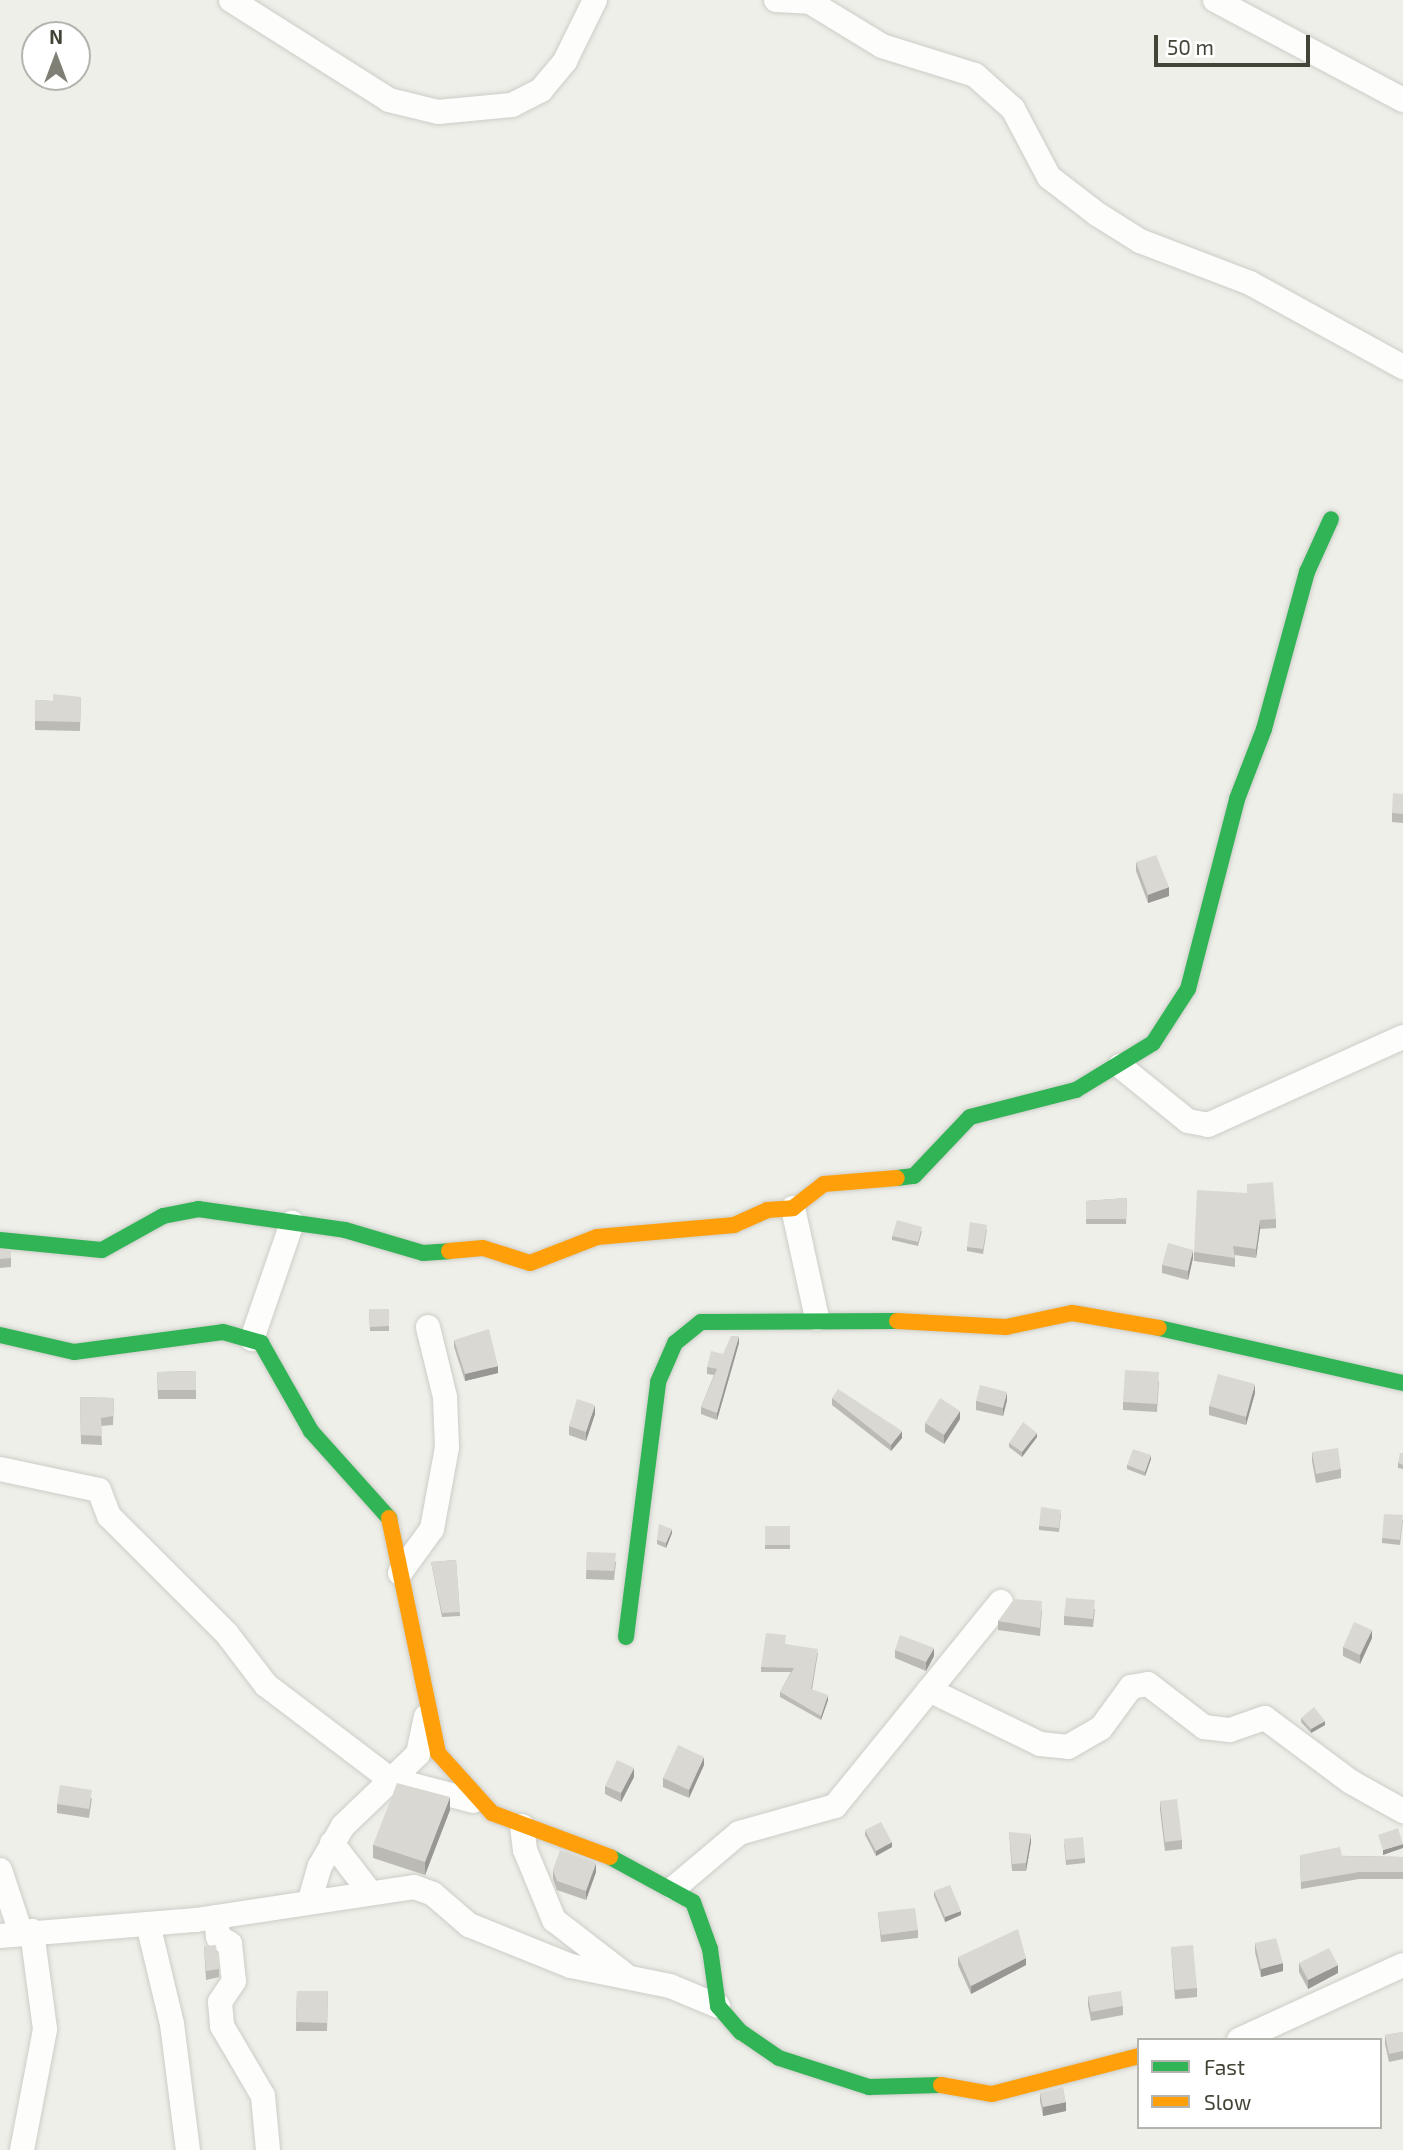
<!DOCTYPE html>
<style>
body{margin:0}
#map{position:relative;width:1403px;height:2150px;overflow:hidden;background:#efefea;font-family:"Exo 2",sans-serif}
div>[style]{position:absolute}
.roads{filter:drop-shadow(0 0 2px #cdcdc8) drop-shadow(0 0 2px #cdcdc8)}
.street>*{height:24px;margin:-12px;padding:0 12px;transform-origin:12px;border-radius:12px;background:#fdfdfc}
.fast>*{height:16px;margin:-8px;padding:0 8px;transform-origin:8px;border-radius:8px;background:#30b455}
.slow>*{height:16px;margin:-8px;padding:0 8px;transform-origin:8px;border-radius:8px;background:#ff9f0a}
.wall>*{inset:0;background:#bbbab5}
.shaded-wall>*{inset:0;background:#989793}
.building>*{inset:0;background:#d9d8d2}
span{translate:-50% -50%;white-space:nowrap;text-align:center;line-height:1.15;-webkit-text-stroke:6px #fff;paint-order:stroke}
.legend{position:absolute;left:1137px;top:2038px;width:245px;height:91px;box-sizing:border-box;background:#fff;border:2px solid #b4b4af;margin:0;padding:9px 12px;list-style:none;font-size:21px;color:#444337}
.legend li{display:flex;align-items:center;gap:14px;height:35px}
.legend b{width:35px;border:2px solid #b4b4af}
.north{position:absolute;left:21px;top:21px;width:70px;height:70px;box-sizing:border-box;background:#fff;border:2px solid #b4b4af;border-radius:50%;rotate:0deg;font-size:19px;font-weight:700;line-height:28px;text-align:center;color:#444337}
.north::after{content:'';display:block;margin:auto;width:24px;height:32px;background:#807f76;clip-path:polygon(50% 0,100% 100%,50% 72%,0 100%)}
.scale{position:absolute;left:1154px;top:35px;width:156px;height:32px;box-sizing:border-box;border:4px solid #444337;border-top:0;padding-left:9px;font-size:21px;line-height:24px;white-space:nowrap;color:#444337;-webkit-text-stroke:5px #fff;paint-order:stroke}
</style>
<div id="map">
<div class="roads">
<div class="street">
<div style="left:231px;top:0;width:187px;rotate:32.3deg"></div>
<div style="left:389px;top:100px;width:50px;rotate:13.8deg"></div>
<div style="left:438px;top:112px;width:74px;rotate:-5.4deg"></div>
<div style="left:512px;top:105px;width:33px;rotate:-27deg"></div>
<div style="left:541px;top:90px;width:38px;rotate:-50deg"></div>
<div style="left:565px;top:61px;width:68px;rotate:-63.8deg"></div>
<div style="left:776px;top:0;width:34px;rotate:3deg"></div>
<div style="left:810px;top:2px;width:84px;rotate:31.4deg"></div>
<div style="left:882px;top:46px;width:97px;rotate:17.3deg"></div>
<div style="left:975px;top:75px;width:51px;rotate:41.8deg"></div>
<div style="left:1013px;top:109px;width:77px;rotate:62.1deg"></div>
<div style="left:1049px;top:177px;width:61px;rotate:37.6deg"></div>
<div style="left:1097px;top:214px;width:51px;rotate:32.1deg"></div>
<div style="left:1140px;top:241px;width:118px;rotate:20.9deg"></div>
<div style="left:1250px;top:283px;width:175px;rotate:28.8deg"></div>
<div style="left:1215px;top:0;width:213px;rotate:28deg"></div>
<div style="left:1120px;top:1066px;width:87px;rotate:39deg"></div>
<div style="left:1188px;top:1121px;width:20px;rotate:11deg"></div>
<div style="left:1208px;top:1125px;width:214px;rotate:-24.3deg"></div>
<div style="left:793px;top:1208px;width:113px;rotate:77.7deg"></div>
<div style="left:252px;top:1339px;width:123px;rotate:-71deg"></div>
<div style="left:0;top:1469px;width:101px;rotate:12deg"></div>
<div style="left:99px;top:1490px;width:28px;rotate:69deg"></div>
<div style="left:109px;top:1516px;width:167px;rotate:45deg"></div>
<div style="left:227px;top:1634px;width:64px;rotate:52.6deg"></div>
<div style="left:266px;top:1685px;width:156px;rotate:37.2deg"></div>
<div style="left:390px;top:1779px;width:86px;rotate:14.8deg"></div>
<div style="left:400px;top:1573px;width:54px;rotate:-54deg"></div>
<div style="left:432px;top:1529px;width:83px;rotate:-79.6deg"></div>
<div style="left:447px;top:1447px;width:50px;rotate:-92.3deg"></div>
<div style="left:445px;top:1397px;width:72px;rotate:-103.7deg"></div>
<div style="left:929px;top:1690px;width:123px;rotate:25.9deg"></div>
<div style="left:1040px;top:1744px;width:28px;rotate:6deg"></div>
<div style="left:1068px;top:1747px;width:38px;rotate:-30deg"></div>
<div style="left:1101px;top:1728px;width:51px;rotate:-53.8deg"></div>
<div style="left:1131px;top:1687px;width:17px;rotate:-10deg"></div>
<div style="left:1148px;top:1684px;width:71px;rotate:37.5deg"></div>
<div style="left:1204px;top:1727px;width:26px;rotate:7deg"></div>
<div style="left:1230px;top:1730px;width:37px;rotate:-19deg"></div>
<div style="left:1265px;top:1718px;width:107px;rotate:36.7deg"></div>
<div style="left:1351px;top:1782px;width:60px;rotate:29.1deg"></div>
<div style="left:522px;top:1826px;width:24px;rotate:83deg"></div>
<div style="left:525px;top:1850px;width:76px;rotate:67.5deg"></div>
<div style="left:554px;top:1920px;width:88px;rotate:37.6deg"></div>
<div style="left:332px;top:1843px;width:61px;rotate:52.4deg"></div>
<div style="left:0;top:1870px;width:66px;rotate:71.6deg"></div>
<div style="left:674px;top:1888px;width:85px;rotate:-40.2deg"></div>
<div style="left:739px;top:1833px;width:100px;rotate:-15.7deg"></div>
<div style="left:835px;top:1806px;width:263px;rotate:-50.9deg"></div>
<div style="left:310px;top:1900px;width:35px;rotate:-74deg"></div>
<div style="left:320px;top:1866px;width:46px;rotate:-60.1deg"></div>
<div style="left:343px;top:1826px;width:104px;rotate:-43.8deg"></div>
<div style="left:418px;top:1754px;width:38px;rotate:-78deg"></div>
<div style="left:216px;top:1917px;width:20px;rotate:84deg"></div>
<div style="left:218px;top:1937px;width:14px;rotate:30deg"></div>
<div style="left:230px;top:1944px;width:37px;rotate:84deg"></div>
<div style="left:234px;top:1981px;width:25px;rotate:124deg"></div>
<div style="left:220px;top:2002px;width:24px;rotate:85deg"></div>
<div style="left:222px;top:2026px;width:81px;rotate:59.6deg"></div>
<div style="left:263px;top:2096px;width:54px;rotate:84.7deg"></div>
<div style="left:148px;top:1924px;width:103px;rotate:76.5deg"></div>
<div style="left:172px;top:2024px;width:127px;rotate:82.8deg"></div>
<div style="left:0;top:1936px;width:197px;rotate:-4.7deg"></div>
<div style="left:196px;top:1920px;width:220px;rotate:-8.6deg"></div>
<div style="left:414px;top:1887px;width:20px;rotate:20deg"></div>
<div style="left:433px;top:1894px;width:48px;rotate:40.7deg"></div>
<div style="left:469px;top:1925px;width:110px;rotate:21.9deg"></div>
<div style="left:571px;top:1966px;width:101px;rotate:11.4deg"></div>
<div style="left:670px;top:1986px;width:52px;rotate:22.6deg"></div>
<div style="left:1239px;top:2040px;width:180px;rotate:-24.6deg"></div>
<div style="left:22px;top:2150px;width:123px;rotate:-79.2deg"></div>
<div style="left:45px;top:2029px;width:99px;rotate:-97.6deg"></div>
</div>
<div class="fast">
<div style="left:897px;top:1178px;width:17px;rotate:-7deg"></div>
<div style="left:914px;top:1176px;width:81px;rotate:-46.5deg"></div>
<div style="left:970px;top:1117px;width:109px;rotate:-14.3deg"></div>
<div style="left:1076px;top:1090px;width:90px;rotate:-31.4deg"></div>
<div style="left:1153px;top:1043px;width:64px;rotate:-57.1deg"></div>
<div style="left:1188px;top:989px;width:196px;rotate:-75.5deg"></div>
<div style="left:1237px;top:799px;width:75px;rotate:-68.9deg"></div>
<div style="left:1264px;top:729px;width:163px;rotate:-74.7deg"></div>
<div style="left:1307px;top:572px;width:58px;rotate:-65.6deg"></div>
<div style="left:0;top:1240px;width:102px;rotate:5.6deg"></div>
<div style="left:102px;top:1250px;width:70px;rotate:-29.1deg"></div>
<div style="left:163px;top:1216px;width:36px;rotate:-11deg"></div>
<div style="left:198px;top:1209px;width:148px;rotate:8.1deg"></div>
<div style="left:345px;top:1230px;width:81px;rotate:16.4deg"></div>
<div style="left:423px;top:1253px;width:26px;rotate:-4deg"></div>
<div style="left:1159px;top:1328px;width:250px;rotate:12.7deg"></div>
<div style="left:0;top:1335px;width:76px;rotate:12.9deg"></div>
<div style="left:74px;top:1352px;width:150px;rotate:-7.6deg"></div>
<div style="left:223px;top:1332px;width:40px;rotate:16deg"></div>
<div style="left:261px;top:1343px;width:101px;rotate:60.4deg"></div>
<div style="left:311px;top:1431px;width:117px;rotate:48.1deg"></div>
<div style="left:626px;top:1637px;width:257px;rotate:-82.8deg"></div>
<div style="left:658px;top:1382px;width:43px;rotate:-66.4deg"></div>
<div style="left:675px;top:1343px;width:33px;rotate:-39deg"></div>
<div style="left:701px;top:1322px;width:196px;rotate:-0.3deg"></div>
<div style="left:610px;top:1857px;width:94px;rotate:28.5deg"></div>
<div style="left:693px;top:1902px;width:50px;rotate:70.1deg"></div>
<div style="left:710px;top:1949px;width:58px;rotate:82deg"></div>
<div style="left:718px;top:2006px;width:35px;rotate:49deg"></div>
<div style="left:741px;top:2032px;width:46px;rotate:34.4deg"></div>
<div style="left:779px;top:2058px;width:95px;rotate:17.9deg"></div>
<div style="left:869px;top:2087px;width:72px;rotate:-1.6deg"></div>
</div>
<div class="slow">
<div style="left:449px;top:1251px;width:34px;rotate:-5deg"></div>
<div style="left:483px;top:1248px;width:49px;rotate:17.7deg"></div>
<div style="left:530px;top:1263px;width:72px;rotate:-21.2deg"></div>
<div style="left:597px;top:1237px;width:138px;rotate:-5deg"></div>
<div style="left:734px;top:1225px;width:36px;rotate:-24deg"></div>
<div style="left:767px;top:1210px;width:26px;rotate:-4deg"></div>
<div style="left:793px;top:1208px;width:39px;rotate:-38deg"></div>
<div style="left:824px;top:1184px;width:73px;rotate:-4.7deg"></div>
<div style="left:897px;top:1321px;width:109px;rotate:3.2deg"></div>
<div style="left:1006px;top:1327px;width:67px;rotate:-12deg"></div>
<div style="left:1072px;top:1313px;width:88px;rotate:9.8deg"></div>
<div style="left:389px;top:1518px;width:240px;rotate:78.2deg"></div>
<div style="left:438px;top:1753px;width:81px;rotate:48deg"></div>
<div style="left:492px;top:1813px;width:126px;rotate:20.4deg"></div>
<div style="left:941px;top:2085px;width:52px;rotate:10deg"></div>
<div style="left:992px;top:2094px;width:152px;rotate:-14.5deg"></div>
</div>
</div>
<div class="wall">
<div style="clip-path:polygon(81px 697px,80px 731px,35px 730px,35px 700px,53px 701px)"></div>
<div style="clip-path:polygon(1403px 794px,1403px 823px,1392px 822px,1392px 813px)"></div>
<div style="clip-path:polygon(1136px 862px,1169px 896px,1148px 903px,1136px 871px)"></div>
<div style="clip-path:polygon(1247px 1184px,1276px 1219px,1276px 1228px,1260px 1229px,1256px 1258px,1235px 1255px,1235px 1267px,1194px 1261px,1194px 1252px,1247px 1193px)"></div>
<div style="clip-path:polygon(1127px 1198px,1126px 1224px,1086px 1224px,1086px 1201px)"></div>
<div style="clip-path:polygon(987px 1229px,983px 1254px,967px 1251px,967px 1247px)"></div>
<div style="clip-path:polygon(922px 1231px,918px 1246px,892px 1240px,892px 1236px)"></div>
<div style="clip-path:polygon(0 1249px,11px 1252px,11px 1267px,0 1268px)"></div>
<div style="clip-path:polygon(1193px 1258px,1188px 1280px,1162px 1273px,1162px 1265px)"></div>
<div style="clip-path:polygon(369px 1309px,389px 1309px,389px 1331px,370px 1331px)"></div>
<div style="clip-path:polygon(454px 1340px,498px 1373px,465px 1381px,454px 1347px)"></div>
<div style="clip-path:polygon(739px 1343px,717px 1420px,701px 1414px,701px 1407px,714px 1375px,707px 1374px,707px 1367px,723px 1354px)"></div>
<div style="clip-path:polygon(196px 1371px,196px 1399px,158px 1399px,157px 1372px)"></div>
<div style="clip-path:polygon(1159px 1381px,1157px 1412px,1123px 1410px,1123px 1402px)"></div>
<div style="clip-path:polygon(1255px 1393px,1246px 1425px,1209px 1415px,1209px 1406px)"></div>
<div style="clip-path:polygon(80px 1397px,114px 1398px,113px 1425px,101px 1426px,102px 1445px,81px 1444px)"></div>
<div style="clip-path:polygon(832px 1398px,902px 1438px,891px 1451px,832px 1405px)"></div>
<div style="clip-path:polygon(1007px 1400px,1003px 1416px,976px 1410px,976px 1401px)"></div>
<div style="clip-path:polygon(595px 1414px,586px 1441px,569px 1435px,569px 1426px)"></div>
<div style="clip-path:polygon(960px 1419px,944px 1444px,925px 1432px,925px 1423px)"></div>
<div style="clip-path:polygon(1037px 1437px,1022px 1457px,1009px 1447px,1009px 1443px)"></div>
<div style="clip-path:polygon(1312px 1452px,1341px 1469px,1341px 1478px,1316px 1483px,1312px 1461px)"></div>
<div style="clip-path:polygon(1403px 1453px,1403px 1469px,1398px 1468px,1398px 1463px)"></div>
<div style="clip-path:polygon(1151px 1459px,1145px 1476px,1127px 1469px,1127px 1465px)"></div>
<div style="clip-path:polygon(1061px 1514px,1059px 1532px,1039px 1530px,1039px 1526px)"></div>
<div style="clip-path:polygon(1403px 1520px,1400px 1545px,1382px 1543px,1382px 1538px)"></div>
<div style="clip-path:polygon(765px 1526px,790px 1526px,790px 1549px,765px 1549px)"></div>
<div style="clip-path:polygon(672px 1533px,666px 1548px,657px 1544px,657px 1540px)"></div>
<div style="clip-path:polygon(587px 1552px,616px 1562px,614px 1580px,586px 1579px)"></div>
<div style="clip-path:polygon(456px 1560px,460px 1616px,442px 1617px,431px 1562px)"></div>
<div style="clip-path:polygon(1095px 1609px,1093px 1627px,1064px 1625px,1064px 1616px)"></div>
<div style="clip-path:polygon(1042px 1610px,1040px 1636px,998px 1630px,998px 1621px)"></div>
<div style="clip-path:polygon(1372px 1638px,1360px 1664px,1343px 1656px,1343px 1647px)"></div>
<div style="clip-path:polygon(785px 1644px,818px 1653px,812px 1690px,828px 1700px,821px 1720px,780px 1697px,780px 1692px,791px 1672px,761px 1672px,761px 1667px)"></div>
<div style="clip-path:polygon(895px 1650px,934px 1656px,926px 1671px,895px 1658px)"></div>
<div style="clip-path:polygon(1301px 1718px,1325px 1725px,1311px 1733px,1301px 1722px)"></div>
<div style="clip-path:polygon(704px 1765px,689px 1798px,663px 1787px,663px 1778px)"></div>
<div style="clip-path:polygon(634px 1777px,621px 1802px,605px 1794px,605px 1786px)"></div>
<div style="clip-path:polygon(92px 1798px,89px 1818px,57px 1813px,57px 1804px)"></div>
<div style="clip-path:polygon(1160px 1801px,1182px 1840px,1182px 1849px,1165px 1851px,1160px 1810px)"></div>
<div style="clip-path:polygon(450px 1810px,425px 1875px,373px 1858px,373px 1845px)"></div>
<div style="clip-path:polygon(865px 1830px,892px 1847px,876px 1856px,865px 1835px)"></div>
<div style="clip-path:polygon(1009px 1832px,1031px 1842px,1026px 1871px,1012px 1871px)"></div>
<div style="clip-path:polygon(1064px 1843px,1085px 1858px,1085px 1863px,1066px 1865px)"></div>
<div style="clip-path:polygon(1300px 1855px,1403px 1857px,1403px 1879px,1359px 1879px,1301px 1889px)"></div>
<div style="clip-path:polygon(553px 1870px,596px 1872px,586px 1900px,557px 1890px,553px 1879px)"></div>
<div style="clip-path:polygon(934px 1891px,961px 1915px,945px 1922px,934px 1896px)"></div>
<div style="clip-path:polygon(878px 1912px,918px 1930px,918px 1938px,881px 1942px)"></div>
<div style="clip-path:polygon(1255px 1943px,1283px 1971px,1261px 1977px,1255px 1952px)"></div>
<div style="clip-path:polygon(204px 1946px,219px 1969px,219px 1977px,206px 1980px)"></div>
<div style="clip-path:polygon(1171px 1947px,1197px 1988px,1197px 1997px,1175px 1999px)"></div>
<div style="clip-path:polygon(958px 1957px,1026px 1965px,971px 1994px,958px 1965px)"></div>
<div style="clip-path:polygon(1299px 1963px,1338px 1973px,1308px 1989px,1299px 1972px)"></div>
<div style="clip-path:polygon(297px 1991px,328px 1991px,327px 2031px,296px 2031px)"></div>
<div style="clip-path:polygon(1088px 1996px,1123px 2006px,1123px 2015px,1091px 2021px,1088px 2005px)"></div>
<div style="clip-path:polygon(1403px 2032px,1403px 2059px,1389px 2062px,1385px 2044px,1385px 2035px)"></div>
<div style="clip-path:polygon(1040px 2093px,1066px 2111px,1043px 2116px,1040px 2101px)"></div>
</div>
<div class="shaded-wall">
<div style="clip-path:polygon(1169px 887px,1169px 896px,1148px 903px,1148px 895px)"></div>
<div style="clip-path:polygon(1260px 1220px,1260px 1229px,1256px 1258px,1256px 1249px)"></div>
<div style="clip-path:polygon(1193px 1250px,1193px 1258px,1188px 1280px,1188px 1271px)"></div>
<div style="clip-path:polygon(739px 1336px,739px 1343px,717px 1420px,717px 1413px)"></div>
<div style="clip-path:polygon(498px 1366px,498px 1373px,465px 1381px,465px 1374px)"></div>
<div style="clip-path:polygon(1255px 1384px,1255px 1393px,1246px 1425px,1246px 1417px)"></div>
<div style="clip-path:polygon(1007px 1392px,1007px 1400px,1003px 1416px,1003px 1408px)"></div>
<div style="clip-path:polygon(595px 1405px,595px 1414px,586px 1441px,586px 1432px)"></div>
<div style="clip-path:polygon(960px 1411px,960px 1419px,944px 1444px,944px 1435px)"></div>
<div style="clip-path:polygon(902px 1431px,902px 1438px,891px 1451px,891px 1445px)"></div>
<div style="clip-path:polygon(1037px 1433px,1037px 1437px,1022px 1457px,1022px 1452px)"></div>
<div style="clip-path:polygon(1151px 1455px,1151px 1459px,1145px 1476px,1145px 1472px)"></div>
<div style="clip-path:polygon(672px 1529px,672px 1533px,666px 1548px,666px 1543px)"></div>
<div style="clip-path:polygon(1372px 1630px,1372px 1638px,1360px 1664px,1360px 1655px)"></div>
<div style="clip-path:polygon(934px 1648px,934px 1656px,926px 1671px,926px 1662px)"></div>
<div style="clip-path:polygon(828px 1695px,828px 1700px,821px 1720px,821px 1716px)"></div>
<div style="clip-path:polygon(1325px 1721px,1325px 1725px,1311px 1733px,1311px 1729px)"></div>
<div style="clip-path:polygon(704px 1757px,704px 1765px,689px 1798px,689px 1790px)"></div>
<div style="clip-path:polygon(634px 1768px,634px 1777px,621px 1802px,621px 1793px)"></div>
<div style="clip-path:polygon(450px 1797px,450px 1810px,425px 1875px,425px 1862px)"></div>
<div style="clip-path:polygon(1031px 1834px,1031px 1842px,1026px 1871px,1026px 1863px)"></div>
<div style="clip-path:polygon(892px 1842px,892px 1847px,876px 1856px,876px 1851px)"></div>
<div style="clip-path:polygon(1403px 1844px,1403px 1848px,1383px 1855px,1383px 1850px)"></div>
<div style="clip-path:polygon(596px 1863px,596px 1872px,586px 1900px,586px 1891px)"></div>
<div style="clip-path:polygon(961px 1911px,961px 1915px,945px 1922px,945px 1917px)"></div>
<div style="clip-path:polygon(1026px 1958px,1026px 1965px,971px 1994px,971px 1986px)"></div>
<div style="clip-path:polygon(1283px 1963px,1283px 1971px,1261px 1977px,1261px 1969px)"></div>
<div style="clip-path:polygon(1338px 1965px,1338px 1973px,1308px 1989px,1308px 1980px)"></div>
<div style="clip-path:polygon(1066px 2102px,1066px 2111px,1043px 2116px,1043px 2107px)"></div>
</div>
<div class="building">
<div style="clip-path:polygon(53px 694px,81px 697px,80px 722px,35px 721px,35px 700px,53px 701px)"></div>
<div style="clip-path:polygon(1393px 793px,1403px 794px,1403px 814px,1392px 813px)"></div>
<div style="clip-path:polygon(1156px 855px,1169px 887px,1148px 895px,1136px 862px)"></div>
<div style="clip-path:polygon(1273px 1182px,1276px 1219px,1260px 1220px,1256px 1249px,1233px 1246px,1235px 1258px,1194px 1252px,1197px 1190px,1247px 1193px,1247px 1184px)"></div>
<div style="clip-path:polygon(1127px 1198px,1126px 1219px,1086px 1219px,1086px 1201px)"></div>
<div style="clip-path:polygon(897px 1220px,922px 1227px,918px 1242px,892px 1236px)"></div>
<div style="clip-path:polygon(970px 1222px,987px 1225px,983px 1249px,967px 1247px)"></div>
<div style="clip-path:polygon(1168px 1243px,1193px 1250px,1188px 1271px,1162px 1265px)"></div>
<div style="clip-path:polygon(0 1249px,11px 1252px,11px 1258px,0 1259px)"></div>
<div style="clip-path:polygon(369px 1309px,389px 1309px,389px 1326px,370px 1327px)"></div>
<div style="clip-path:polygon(489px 1329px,498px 1366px,465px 1374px,454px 1340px)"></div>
<div style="clip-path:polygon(731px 1336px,739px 1336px,717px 1413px,701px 1407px,717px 1369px,707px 1367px,711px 1351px,723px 1354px)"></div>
<div style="clip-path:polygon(1125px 1370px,1159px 1372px,1157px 1404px,1123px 1402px)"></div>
<div style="clip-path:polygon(196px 1371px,196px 1390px,158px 1390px,157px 1372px)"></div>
<div style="clip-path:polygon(1218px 1374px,1255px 1384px,1246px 1417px,1209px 1406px)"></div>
<div style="clip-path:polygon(980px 1385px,1007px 1392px,1003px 1408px,976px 1401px)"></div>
<div style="clip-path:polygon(838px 1389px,902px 1431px,891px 1445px,832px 1398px)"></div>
<div style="clip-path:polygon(80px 1397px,114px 1398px,113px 1416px,101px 1418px,102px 1436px,81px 1435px)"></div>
<div style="clip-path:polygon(940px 1398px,960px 1411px,944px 1435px,925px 1423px)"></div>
<div style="clip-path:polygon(577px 1399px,595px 1405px,586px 1432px,569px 1426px)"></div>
<div style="clip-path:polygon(1023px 1422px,1037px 1433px,1022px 1452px,1009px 1443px)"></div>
<div style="clip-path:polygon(1338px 1448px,1341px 1469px,1316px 1474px,1312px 1452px)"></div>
<div style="clip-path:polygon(1133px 1449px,1151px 1455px,1145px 1472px,1127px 1465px)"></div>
<div style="clip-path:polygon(1400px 1453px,1403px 1453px,1403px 1465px,1398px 1463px)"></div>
<div style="clip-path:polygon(1041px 1507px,1061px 1510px,1059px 1528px,1039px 1526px)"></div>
<div style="clip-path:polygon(1384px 1514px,1403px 1515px,1400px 1540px,1382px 1538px)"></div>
<div style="clip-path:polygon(659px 1524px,672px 1529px,666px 1543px,657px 1540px)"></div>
<div style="clip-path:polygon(765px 1526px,790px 1526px,790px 1545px,765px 1545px)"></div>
<div style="clip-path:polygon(587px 1552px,616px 1553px,614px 1571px,586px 1570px)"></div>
<div style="clip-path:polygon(456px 1560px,460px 1612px,442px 1613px,431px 1562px)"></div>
<div style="clip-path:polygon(1066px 1598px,1095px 1600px,1093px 1619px,1064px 1616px)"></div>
<div style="clip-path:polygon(1014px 1599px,1042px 1601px,1040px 1628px,998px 1621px)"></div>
<div style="clip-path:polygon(1354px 1622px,1372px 1630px,1360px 1655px,1343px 1647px)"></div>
<div style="clip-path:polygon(766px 1633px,786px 1635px,785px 1644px,818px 1649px,811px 1689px,828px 1695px,821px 1716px,780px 1692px,794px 1668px,761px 1667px)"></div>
<div style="clip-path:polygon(900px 1635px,934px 1648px,926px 1662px,895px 1650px)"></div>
<div style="clip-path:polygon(1314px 1707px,1325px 1721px,1311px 1729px,1301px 1718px)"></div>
<div style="clip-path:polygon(678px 1745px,704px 1757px,689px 1790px,663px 1778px)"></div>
<div style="clip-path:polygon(617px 1760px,634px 1768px,621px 1793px,605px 1786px)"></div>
<div style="clip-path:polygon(397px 1783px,450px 1797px,425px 1862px,373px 1845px)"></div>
<div style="clip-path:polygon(60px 1785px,92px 1790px,89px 1809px,57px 1804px)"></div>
<div style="clip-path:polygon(1177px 1799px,1182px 1840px,1165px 1842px,1160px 1801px)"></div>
<div style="clip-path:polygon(881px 1822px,892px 1842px,876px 1851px,865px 1830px)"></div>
<div style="clip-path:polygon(1398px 1828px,1403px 1844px,1383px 1850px,1378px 1835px)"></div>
<div style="clip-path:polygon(1009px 1832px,1031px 1834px,1026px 1863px,1012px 1864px)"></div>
<div style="clip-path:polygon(1083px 1837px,1085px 1858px,1066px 1860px,1064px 1839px)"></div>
<div style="clip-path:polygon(1340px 1847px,1342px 1856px,1403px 1857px,1403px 1872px,1359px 1872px,1301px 1882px,1300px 1855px)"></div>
<div style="clip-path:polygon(560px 1850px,596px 1863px,586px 1891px,557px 1881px,553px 1870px)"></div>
<div style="clip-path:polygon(950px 1885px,961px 1911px,945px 1917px,934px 1891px)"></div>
<div style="clip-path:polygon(915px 1908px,918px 1930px,881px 1935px,878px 1912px)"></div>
<div style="clip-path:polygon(1018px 1929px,1026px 1958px,971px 1986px,958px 1957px)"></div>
<div style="clip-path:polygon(1276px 1938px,1283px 1963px,1261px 1969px,1255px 1943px)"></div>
<div style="clip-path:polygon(216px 1945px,219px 1969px,206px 1971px,204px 1946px)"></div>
<div style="clip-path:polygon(1193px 1945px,1197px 1988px,1175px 1990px,1171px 1947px)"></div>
<div style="clip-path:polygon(1329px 1948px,1338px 1965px,1308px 1980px,1299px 1963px)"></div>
<div style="clip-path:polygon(297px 1991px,328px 1991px,327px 2023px,296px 2022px)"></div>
<div style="clip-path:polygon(1121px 1991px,1123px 2006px,1091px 2012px,1088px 1996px)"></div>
<div style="clip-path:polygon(1403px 2032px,1403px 2051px,1389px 2054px,1385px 2035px)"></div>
<div style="clip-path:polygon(1063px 2087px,1066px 2102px,1043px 2107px,1040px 2093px)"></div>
</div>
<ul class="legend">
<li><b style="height:9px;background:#30b455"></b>Fast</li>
<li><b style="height:9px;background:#ff9f0a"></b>Slow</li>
</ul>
<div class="north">N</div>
<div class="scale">50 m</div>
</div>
